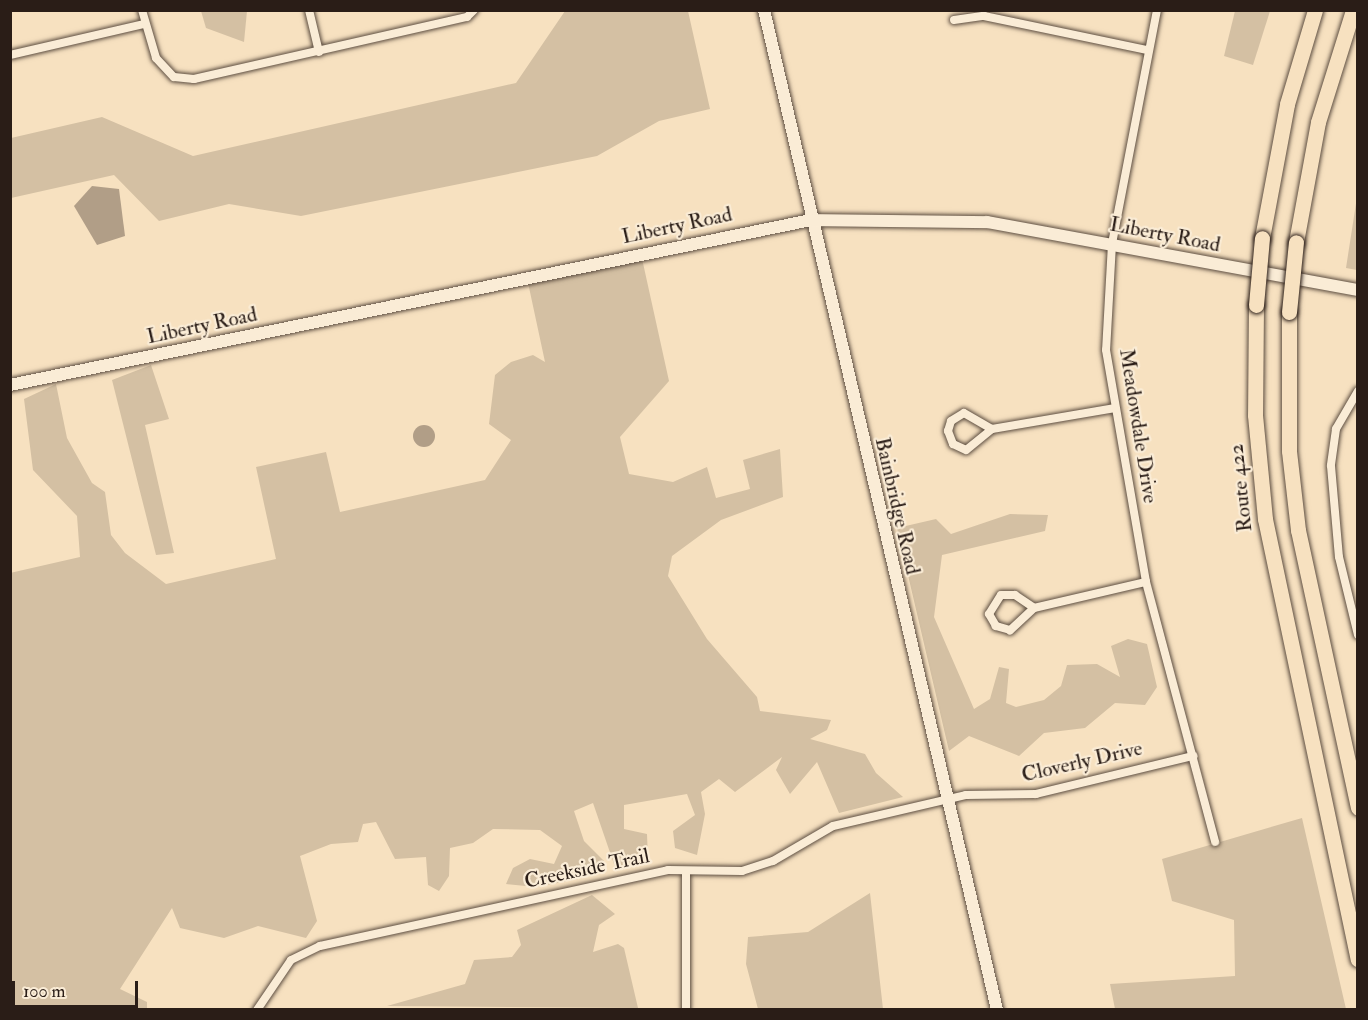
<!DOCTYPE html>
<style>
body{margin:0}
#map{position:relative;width:1368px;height:1020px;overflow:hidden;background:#f7e1c0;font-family:"IM FELL Double Pica",serif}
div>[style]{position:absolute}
.green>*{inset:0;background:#d4c0a3}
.water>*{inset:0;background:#b19e87}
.round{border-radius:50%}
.roads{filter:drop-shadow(0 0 2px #5d4e41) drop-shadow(0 0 2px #5d4e41)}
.street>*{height:8px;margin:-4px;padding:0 4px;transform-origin:4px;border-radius:4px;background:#faecd6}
.secondary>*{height:12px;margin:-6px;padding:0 6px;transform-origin:6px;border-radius:6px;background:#faecd6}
.highway>*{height:15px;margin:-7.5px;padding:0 7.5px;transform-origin:7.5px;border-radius:7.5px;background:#f7e1c0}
.bridges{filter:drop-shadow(0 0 2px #2a1d17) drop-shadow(0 0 2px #2a1d17)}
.highway-bridge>*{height:15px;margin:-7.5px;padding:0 7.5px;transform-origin:7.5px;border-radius:7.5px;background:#f7e1c0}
span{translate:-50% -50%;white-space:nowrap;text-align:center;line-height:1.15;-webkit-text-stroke:4.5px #faecd6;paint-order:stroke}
.street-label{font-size:21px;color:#2a1d17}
.frame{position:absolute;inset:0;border:12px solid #2a1d17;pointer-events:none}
.scale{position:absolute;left:12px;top:981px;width:126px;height:27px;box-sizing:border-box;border:3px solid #2a1d17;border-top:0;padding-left:8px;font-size:18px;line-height:21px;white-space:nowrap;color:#2a1d17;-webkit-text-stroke:4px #faecd6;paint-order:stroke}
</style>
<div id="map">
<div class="green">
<div style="clip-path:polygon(201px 11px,247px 11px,244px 42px,206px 28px)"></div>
<div style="clip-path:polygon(565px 11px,688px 11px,710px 109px,659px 121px,597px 156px,301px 216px,229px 204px,159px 221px,114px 175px,11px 198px,11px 138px,102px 117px,193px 156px,516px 83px)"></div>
<div style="clip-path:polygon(1235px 11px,1270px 11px,1253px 65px,1224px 56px)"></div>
<div style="clip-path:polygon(1357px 197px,1358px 270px,1357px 270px,1346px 268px)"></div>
<div style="clip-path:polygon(641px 254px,669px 381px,620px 437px,629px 474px,673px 482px,707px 467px,716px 498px,750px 489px,743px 460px,780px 449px,783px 497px,721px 520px,672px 556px,668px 576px,707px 639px,757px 697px,760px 711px,831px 720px,827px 730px,810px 739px,865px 754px,876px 773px,903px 797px,839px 813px,817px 762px,790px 794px,776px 770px,782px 757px,735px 792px,719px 779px,701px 792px,705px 814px,697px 855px,675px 848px,673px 831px,695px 815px,687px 794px,624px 805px,624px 829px,647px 834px,648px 860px,616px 870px,593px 803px,574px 811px,584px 841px,604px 861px,578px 879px,536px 887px,506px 884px,513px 868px,530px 859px,554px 864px,562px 846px,540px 830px,493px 829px,473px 843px,450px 848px,449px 876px,439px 891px,428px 885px,426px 857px,395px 859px,376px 822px,363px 824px,358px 842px,331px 844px,300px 856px,317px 921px,306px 938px,258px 926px,224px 938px,180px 928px,172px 908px,120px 989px,147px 1002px,147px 1009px,11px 1009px,10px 573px,80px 557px,77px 516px,33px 470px,24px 399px,56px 384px,67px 438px,92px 483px,105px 492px,111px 535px,125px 553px,166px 584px,276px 559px,256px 467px,326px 452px,340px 512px,485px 480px,511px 440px,489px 424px,495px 375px,511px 362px,533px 355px,545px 362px,527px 278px)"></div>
<div style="clip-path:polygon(151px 365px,169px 419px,145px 425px,174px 553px,156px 555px,112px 380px)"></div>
<div style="clip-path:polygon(1010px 514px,1048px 515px,1045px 531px,942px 555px,934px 617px,974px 709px,990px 699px,999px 667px,1009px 669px,1006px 703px,1016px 707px,1044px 700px,1061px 686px,1067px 665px,1097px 664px,1120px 677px,1111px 646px,1128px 639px,1147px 644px,1157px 687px,1145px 705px,1115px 703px,1085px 728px,1044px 733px,1019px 756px,969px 736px,949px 751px,897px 528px,936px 519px,951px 534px)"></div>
<div style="clip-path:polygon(1302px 818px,1346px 1009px,1115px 1009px,1110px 984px,1235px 976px,1234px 920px,1172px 901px,1162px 859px)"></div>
<div style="clip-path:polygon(870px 893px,883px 1009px,758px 1009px,746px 964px,748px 937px,808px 932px)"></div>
<div style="clip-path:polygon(592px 895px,615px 914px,599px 925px,593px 952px,618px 944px,624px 948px,638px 1008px,387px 1006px,465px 984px,474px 960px,512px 957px,521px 945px,517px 930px)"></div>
</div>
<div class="water">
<div style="clip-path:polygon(92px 186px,119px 189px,125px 236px,97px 245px,74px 206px)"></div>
<div class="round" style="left:413px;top:425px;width:22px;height:22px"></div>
</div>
<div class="roads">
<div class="street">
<div style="left:142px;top:10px;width:50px;rotate:73.7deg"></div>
<div style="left:156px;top:58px;width:26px;rotate:47deg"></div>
<div style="left:174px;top:77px;width:20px;rotate:6deg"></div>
<div style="left:194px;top:79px;width:280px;rotate:-12.8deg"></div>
<div style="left:467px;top:17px;width:10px;rotate:-45deg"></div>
<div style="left:309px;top:10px;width:43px;rotate:76.6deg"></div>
<div style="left:1157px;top:10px;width:238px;rotate:100.9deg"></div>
<div style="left:1112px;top:244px;width:106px;rotate:93.2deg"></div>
<div style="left:1106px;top:350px;width:235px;rotate:80.2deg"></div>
<div style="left:1146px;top:582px;width:269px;rotate:75.1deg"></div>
<div style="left:954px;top:20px;width:30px;rotate:-8deg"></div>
<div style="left:984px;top:16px;width:167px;rotate:11.8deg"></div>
<div style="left:10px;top:55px;width:138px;rotate:-13deg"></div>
<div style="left:1358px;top:391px;width:44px;rotate:120.1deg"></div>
<div style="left:1336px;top:429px;width:37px;rotate:98deg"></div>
<div style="left:1331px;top:466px;width:91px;rotate:85deg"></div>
<div style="left:1339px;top:557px;width:80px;rotate:76.3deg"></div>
<div style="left:992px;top:429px;width:33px;rotate:141deg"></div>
<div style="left:966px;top:450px;width:14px;rotate:-155deg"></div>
<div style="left:953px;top:444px;width:14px;rotate:-111deg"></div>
<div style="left:948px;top:431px;width:10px;rotate:-73deg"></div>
<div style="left:951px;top:421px;width:15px;rotate:-32deg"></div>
<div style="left:964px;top:413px;width:32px;rotate:30deg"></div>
<div style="left:992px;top:429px;width:125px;rotate:-9.7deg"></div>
<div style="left:1034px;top:608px;width:33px;rotate:137deg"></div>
<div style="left:1010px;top:630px;width:15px;rotate:-164deg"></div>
<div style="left:996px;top:626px;width:14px;rotate:-120deg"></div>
<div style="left:989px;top:614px;width:22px;rotate:-58deg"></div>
<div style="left:1001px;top:595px;width:14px"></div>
<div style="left:1015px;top:595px;width:23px;rotate:34deg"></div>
<div style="left:1034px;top:608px;width:115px;rotate:-13.1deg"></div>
<div style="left:257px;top:1010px;width:60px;rotate:-55.8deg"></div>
<div style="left:291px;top:960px;width:32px;rotate:-26deg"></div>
<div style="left:320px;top:946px;width:356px;rotate:-12.3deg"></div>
<div style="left:668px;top:870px;width:74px;rotate:0.8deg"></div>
<div style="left:742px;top:871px;width:33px;rotate:-18deg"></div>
<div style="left:773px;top:861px;width:69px;rotate:-30.3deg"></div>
<div style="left:833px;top:826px;width:137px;rotate:-13.1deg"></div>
<div style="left:966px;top:795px;width:70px;rotate:-0.8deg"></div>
<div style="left:1036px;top:794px;width:162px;rotate:-13.6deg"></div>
<div style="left:686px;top:1010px;width:139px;rotate:-90deg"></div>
</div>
<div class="secondary">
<div style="left:764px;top:10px;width:1027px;rotate:76.88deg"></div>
<div style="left:10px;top:385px;width:818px;rotate:-11.64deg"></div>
<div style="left:811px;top:220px;width:176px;rotate:0.7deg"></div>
<div style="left:987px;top:222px;width:377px;rotate:10.4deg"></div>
</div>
<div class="highway">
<div style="left:1262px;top:238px;width:136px;rotate:-79.4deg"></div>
<div style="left:1287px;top:104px;width:98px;rotate:-73.4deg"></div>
<div style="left:1296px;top:242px;width:122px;rotate:-79.6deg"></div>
<div style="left:1318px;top:122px;width:117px;rotate:-72.6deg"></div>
<div style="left:1256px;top:305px;width:110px;rotate:90.5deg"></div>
<div style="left:1255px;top:415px;width:104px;rotate:84.5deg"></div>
<div style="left:1265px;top:519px;width:450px;rotate:78.1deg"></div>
<div style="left:1289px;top:312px;width:139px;rotate:90deg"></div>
<div style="left:1289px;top:451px;width:80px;rotate:83.5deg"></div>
<div style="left:1298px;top:530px;width:284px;rotate:77.8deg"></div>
</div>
</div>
<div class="bridges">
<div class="highway-bridge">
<div style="left:1256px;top:305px;width:67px;rotate:-84.9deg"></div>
<div style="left:1289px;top:312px;width:70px;rotate:-84.3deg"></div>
</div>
</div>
<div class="street-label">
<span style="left:677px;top:226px;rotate:-12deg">Liberty Road</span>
<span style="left:1165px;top:235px;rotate:11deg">Liberty Road</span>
<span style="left:202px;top:326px;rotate:-12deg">Liberty Road</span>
<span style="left:1138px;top:426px;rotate:81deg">Meadowdale Drive</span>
<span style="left:1241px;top:488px;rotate:-96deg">Route 422</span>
<span style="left:897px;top:506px;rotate:77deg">Bainbridge Road</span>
<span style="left:1082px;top:762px;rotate:-13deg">Cloverly Drive</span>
<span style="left:587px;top:869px;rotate:-12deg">Creekside Trail</span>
</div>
<div class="frame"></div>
<div class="scale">100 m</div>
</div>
